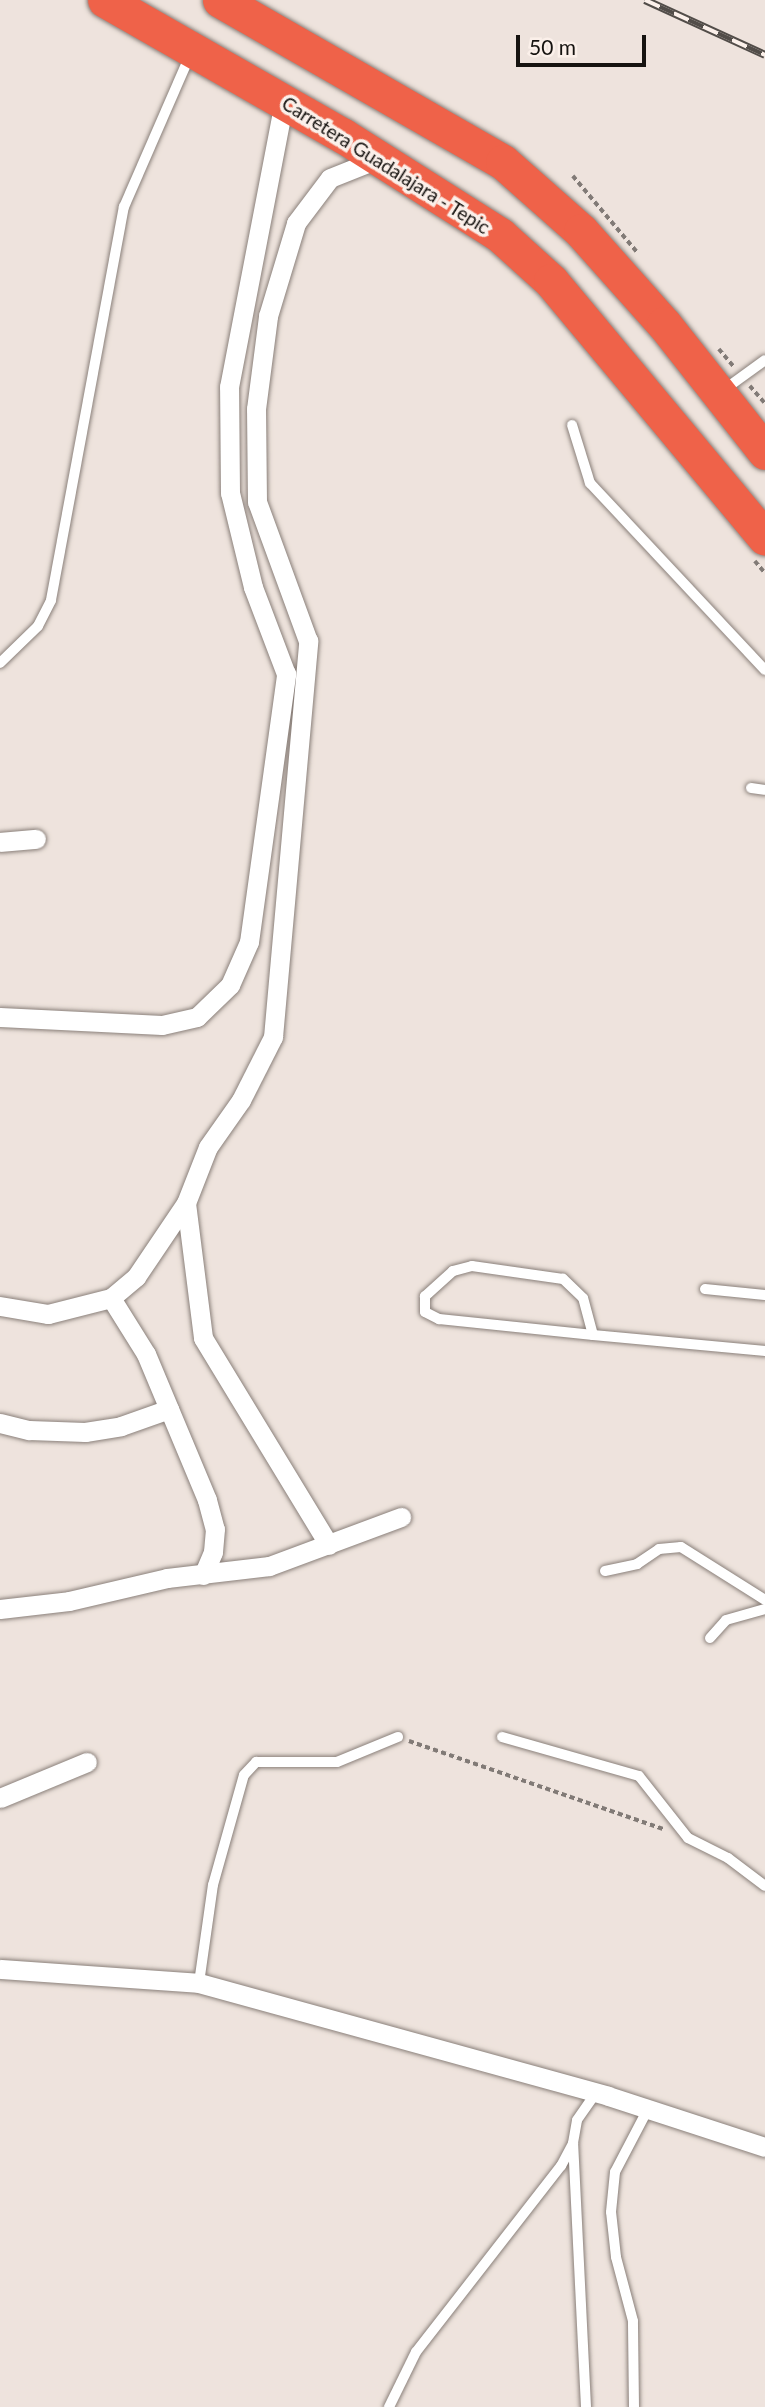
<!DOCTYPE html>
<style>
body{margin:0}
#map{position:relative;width:765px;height:2407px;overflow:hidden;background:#eee3dd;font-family:Lato,sans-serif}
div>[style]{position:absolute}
.path>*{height:3.5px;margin-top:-1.75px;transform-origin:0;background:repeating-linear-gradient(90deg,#817a76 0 5px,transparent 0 8.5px)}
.roads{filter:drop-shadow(0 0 2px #8a807a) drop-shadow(0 0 2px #8a807a)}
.lane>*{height:10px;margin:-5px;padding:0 5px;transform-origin:5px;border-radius:5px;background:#fff}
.street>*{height:19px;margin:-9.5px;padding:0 9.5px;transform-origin:9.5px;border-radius:9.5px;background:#fff}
.highway>*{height:35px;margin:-17.5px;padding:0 17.5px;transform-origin:17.5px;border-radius:17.5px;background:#ef6249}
.rail>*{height:8px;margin-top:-4px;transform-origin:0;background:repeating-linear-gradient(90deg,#fbf0ea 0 16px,#524d49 0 32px);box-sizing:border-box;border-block:2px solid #524d49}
span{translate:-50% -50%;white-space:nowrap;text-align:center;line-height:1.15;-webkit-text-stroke:7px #fbf0ea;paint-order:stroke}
.street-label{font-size:19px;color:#161310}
.scale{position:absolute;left:516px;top:35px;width:130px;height:32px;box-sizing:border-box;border:4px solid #161310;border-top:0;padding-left:9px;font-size:21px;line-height:24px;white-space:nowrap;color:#161310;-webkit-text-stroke:5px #fbf0ea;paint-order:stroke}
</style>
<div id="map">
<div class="path">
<div style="left:573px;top:176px;width:99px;rotate:49.9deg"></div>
<div style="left:719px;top:349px;width:23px;rotate:50deg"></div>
<div style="left:750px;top:386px;width:23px;rotate:49deg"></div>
<div style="left:755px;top:561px;width:16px;rotate:50deg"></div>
<div style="left:409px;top:1741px;width:269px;rotate:19.1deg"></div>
</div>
<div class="roads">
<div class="lane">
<div style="left:725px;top:389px;width:49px;rotate:-35.9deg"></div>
<div style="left:572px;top:425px;width:61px;rotate:72.8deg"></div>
<div style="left:590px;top:483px;width:256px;rotate:46.9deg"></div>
<div style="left:0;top:663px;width:53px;rotate:-44.2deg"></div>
<div style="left:38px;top:626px;width:29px;rotate:-63deg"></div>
<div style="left:51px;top:600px;width:400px;rotate:-79.5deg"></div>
<div style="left:124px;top:207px;width:166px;rotate:-66.5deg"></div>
<div style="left:751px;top:788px;width:14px;rotate:8deg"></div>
<div style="left:705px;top:1289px;width:60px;rotate:5.7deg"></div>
<div style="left:593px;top:1335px;width:38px;rotate:-105deg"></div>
<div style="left:583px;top:1298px;width:28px;rotate:-136deg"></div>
<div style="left:563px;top:1279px;width:92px;rotate:-171.9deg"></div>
<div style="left:472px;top:1266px;width:20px;rotate:165deg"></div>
<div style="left:453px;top:1271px;width:38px;rotate:138deg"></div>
<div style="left:425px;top:1296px;width:16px;rotate:90deg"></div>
<div style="left:425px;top:1312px;width:16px;rotate:27deg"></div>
<div style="left:439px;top:1319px;width:155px;rotate:5.9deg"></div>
<div style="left:593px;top:1335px;width:173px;rotate:5.3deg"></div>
<div style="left:605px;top:1571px;width:33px;rotate:-12deg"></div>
<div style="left:637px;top:1564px;width:27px;rotate:-34deg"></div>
<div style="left:659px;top:1549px;width:22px;rotate:-5deg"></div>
<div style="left:681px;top:1547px;width:99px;rotate:32.2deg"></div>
<div style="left:710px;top:1638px;width:24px;rotate:-48deg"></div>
<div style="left:726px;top:1620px;width:41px;rotate:-15.8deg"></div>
<div style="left:502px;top:1737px;width:142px;rotate:15.9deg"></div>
<div style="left:639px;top:1776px;width:79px;rotate:51.7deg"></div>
<div style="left:688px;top:1838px;width:45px;rotate:26.6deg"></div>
<div style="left:728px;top:1858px;width:46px;rotate:37.1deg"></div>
<div style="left:199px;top:1983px;width:99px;rotate:-81.9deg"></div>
<div style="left:213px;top:1885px;width:114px;rotate:-74.3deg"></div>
<div style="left:244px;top:1775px;width:18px;rotate:-47deg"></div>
<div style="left:256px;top:1762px;width:81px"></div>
<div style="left:337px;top:1762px;width:66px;rotate:-22.3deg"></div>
<div style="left:389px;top:2407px;width:61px;rotate:-63.9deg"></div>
<div style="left:416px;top:2352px;width:236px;rotate:-52.1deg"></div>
<div style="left:561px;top:2166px;width:26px;rotate:-62deg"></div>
<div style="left:586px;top:2407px;width:264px;rotate:-92.8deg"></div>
<div style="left:573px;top:2143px;width:23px;rotate:-80deg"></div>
<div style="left:577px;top:2120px;width:33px;rotate:-55deg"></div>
<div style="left:634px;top:2407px;width:86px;rotate:-90.7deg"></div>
<div style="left:633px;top:2321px;width:66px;rotate:-104.9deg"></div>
<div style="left:616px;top:2257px;width:45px;rotate:-96.3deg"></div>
<div style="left:611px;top:2212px;width:40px;rotate:-84.3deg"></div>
<div style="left:615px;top:2172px;width:71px;rotate:-62.4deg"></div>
</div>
<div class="street">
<div style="left:0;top:842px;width:36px;rotate:-5deg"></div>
<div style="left:0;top:1017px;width:162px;rotate:2.8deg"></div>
<div style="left:162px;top:1025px;width:36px;rotate:-13deg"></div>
<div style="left:197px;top:1017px;width:46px;rotate:-44.1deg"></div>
<div style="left:230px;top:985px;width:47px;rotate:-66.2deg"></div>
<div style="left:249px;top:942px;width:271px;rotate:-82.1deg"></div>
<div style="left:286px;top:674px;width:93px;rotate:-110.8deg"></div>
<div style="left:253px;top:587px;width:97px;rotate:-103.7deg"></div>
<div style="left:230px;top:493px;width:106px;rotate:-90.5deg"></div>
<div style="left:229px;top:387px;width:290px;rotate:-79.1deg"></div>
<div style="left:186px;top:1203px;width:136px;rotate:82.8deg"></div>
<div style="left:203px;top:1338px;width:242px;rotate:58.7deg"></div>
<div style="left:111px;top:1298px;width:66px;rotate:58deg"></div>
<div style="left:146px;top:1354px;width:158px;rotate:67.3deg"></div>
<div style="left:207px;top:1500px;width:30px;rotate:75deg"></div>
<div style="left:215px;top:1529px;width:23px;rotate:95deg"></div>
<div style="left:213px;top:1552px;width:25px;rotate:113deg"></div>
<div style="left:0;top:1306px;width:49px;rotate:9.5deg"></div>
<div style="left:48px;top:1314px;width:65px;rotate:-14.3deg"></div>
<div style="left:111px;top:1298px;width:33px;rotate:-40deg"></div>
<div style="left:136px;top:1277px;width:89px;rotate:-56deg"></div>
<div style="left:186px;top:1203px;width:60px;rotate:-68.6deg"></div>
<div style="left:208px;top:1147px;width:57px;rotate:-54.9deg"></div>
<div style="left:241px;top:1100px;width:71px;rotate:-63.1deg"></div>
<div style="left:273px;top:1037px;width:398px;rotate:-84.9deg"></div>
<div style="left:308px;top:641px;width:148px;rotate:-110.1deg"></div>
<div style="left:257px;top:502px;width:93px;rotate:-90.6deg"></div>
<div style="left:256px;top:409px;width:94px;rotate:-82.6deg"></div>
<div style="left:268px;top:316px;width:97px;rotate:-73.2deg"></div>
<div style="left:296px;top:223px;width:56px;rotate:-52.9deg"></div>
<div style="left:330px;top:178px;width:54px;rotate:-21.8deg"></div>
<div style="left:0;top:1423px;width:30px;rotate:14deg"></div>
<div style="left:29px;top:1430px;width:56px;rotate:2deg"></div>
<div style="left:85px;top:1432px;width:36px;rotate:-9deg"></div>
<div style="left:121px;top:1426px;width:51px;rotate:-19.5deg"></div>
<div style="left:0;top:1609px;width:69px;rotate:-6.6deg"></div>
<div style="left:69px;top:1601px;width:101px;rotate:-13.2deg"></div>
<div style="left:167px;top:1578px;width:103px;rotate:-6.7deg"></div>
<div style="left:269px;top:1566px;width:141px;rotate:-20.4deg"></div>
<div style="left:0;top:1798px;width:94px;rotate:-22.5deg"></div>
<div style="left:0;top:1969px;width:199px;rotate:4deg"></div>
<div style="left:199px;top:1983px;width:424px;rotate:15.4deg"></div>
<div style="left:608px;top:2096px;width:165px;rotate:18deg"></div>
</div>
<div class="highway">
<div style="left:105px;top:0;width:273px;rotate:29.7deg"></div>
<div style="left:342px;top:135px;width:187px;rotate:32.3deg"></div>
<div style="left:500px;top:235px;width:69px;rotate:42deg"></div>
<div style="left:551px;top:281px;width:334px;rotate:50.2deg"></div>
<div style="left:220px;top:0;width:326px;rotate:29.8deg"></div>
<div style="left:503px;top:162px;width:104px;rotate:41.5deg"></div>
<div style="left:581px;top:231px;width:125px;rotate:48.3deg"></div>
<div style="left:664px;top:324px;width:163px;rotate:51.7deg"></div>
</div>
</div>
<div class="rail">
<div style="left:645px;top:0;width:132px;rotate:24.6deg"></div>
</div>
<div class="street-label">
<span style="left:386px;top:165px;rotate:32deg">Carretera Guadalajara - Tepic</span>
</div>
<div class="scale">50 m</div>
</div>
